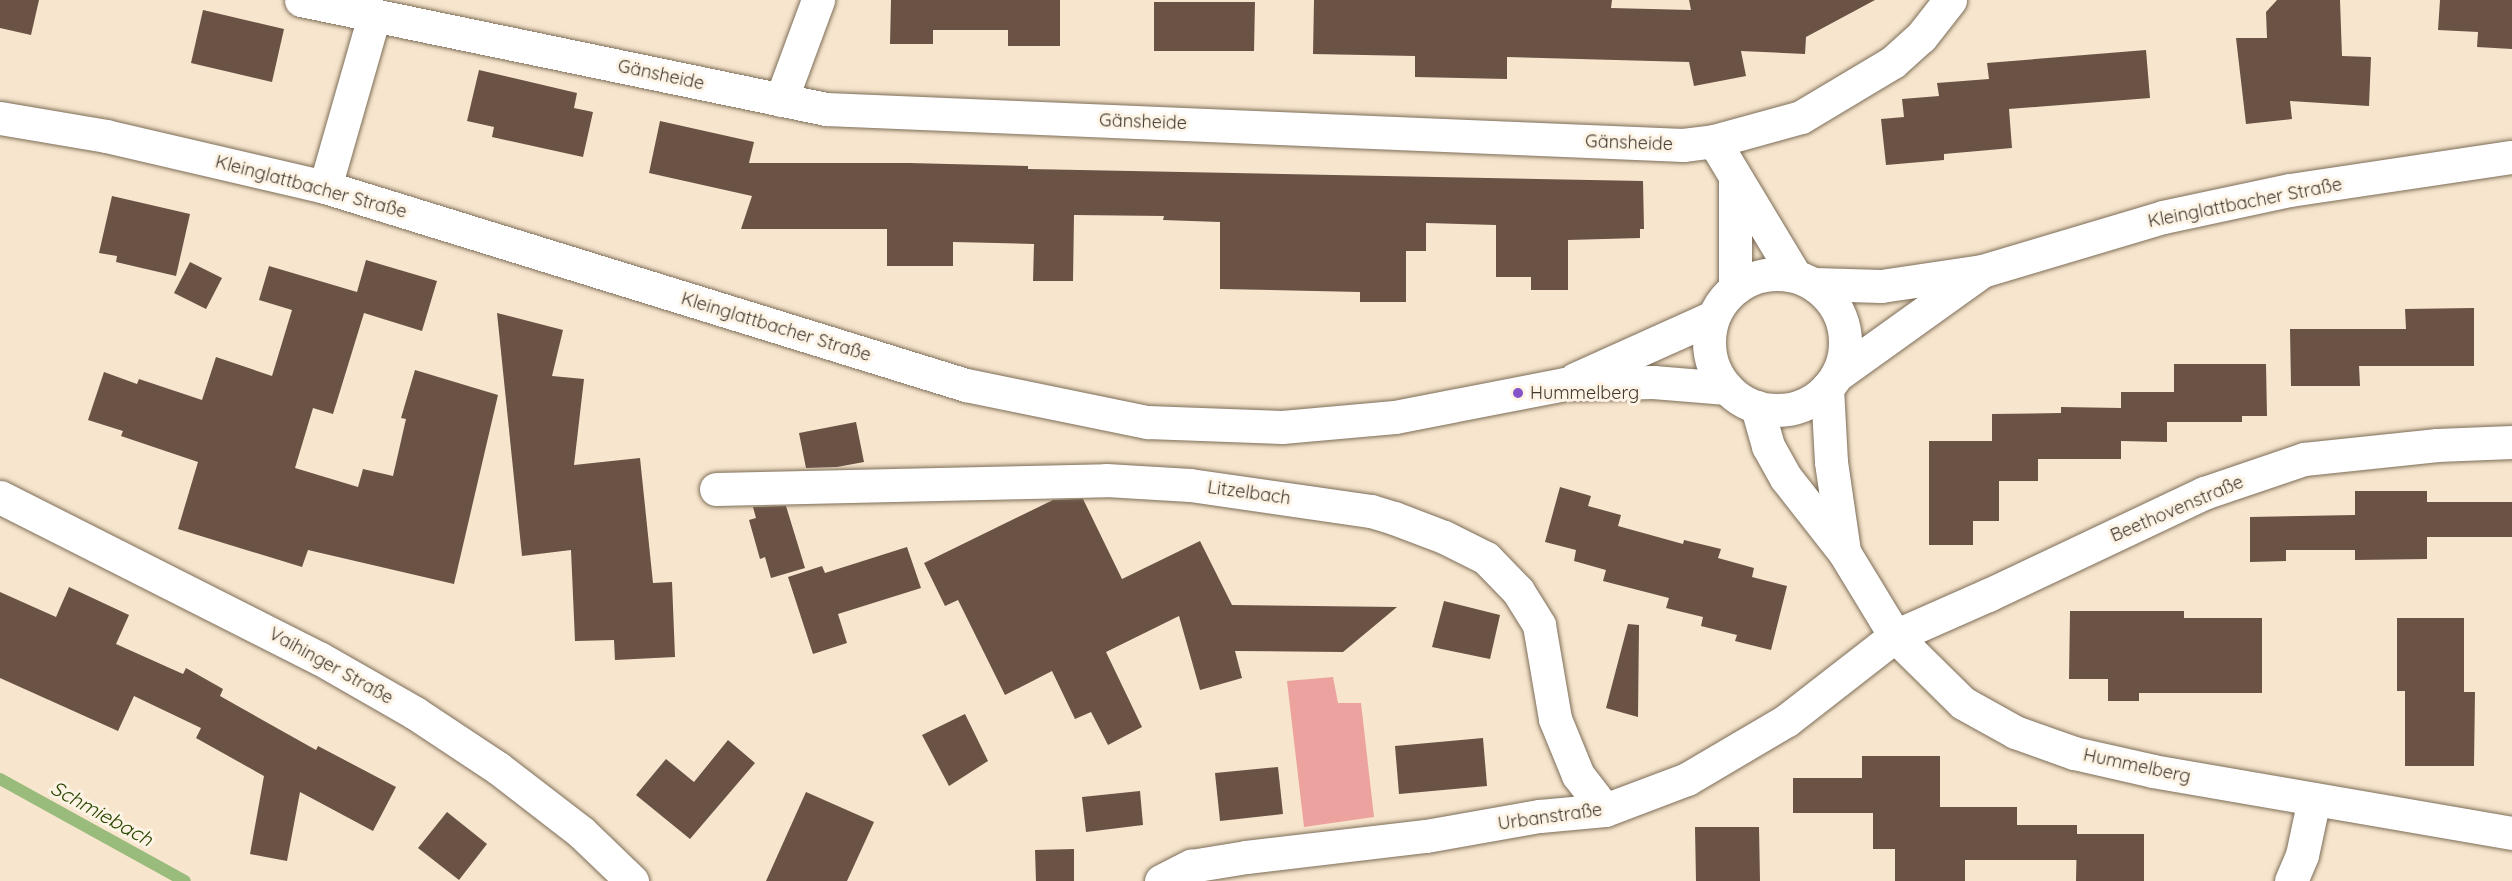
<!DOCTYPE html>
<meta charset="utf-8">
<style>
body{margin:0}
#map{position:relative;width:2512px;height:881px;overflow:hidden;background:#f7e5cd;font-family:Quicksand,sans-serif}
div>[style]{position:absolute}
.green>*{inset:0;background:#eca3a0}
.stream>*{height:12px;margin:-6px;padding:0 6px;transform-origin:6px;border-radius:6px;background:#99bb7c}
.building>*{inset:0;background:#6a5245}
.roads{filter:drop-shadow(0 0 2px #7d6d58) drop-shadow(0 0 2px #7d6d58)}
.minor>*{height:33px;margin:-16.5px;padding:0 16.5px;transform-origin:16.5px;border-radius:16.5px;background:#fff}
.tertiary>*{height:33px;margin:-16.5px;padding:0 16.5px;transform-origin:16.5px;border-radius:16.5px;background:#fff}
.tertiary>.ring{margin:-16.5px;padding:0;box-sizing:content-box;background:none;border:33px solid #fff;border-radius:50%}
.dots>*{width:16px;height:16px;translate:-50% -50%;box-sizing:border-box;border:3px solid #fef4e5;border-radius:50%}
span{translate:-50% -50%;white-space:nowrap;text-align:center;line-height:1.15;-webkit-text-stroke:6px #fef4e5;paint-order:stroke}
.street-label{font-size:18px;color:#3e382e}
.poi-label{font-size:18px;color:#3e382e}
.left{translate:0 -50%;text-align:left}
.water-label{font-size:20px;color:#294700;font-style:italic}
</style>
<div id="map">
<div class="green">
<div style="clip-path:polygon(1333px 677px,1338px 703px,1361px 703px,1374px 817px,1304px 827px,1287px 681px)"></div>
</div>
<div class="stream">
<div style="left:0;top:779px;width:211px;rotate:28.9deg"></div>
</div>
<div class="building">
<div style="clip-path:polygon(0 0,39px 0,31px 35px,0 28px)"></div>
<div style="clip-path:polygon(891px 0,1060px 0,1060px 46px,1008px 46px,1008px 30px,933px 30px,933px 44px,890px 44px)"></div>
<div style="clip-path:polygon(1314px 0,1612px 0,1611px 8px,1691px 10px,1689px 0,1875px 0,1806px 37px,1805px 54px,1741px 51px,1746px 76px,1694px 86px,1689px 62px,1507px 57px,1507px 79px,1415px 77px,1415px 56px,1313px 54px)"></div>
<div style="clip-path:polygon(2277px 0,2340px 0,2342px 56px,2371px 57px,2369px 106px,2290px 101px,2292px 119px,2246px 124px,2236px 38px,2267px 38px,2266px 12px)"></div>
<div style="clip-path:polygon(2440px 0,2512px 0,2512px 49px,2477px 47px,2478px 32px,2438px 30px)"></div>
<div style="clip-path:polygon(1154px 2px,1255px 2px,1254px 51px,1154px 51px)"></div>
<div style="clip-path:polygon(203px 10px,284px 29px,272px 82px,191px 63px)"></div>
<div style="clip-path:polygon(2146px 50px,2150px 98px,2009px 109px,2012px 148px,1944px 154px,1944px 160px,1886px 165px,1881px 119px,1904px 117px,1902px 99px,1939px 96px,1937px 83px,1989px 79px,1987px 63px)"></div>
<div style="clip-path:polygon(479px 70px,577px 93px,574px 108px,593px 112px,583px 157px,492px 137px,494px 127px,467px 121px)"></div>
<div style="clip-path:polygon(660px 121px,754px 142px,749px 163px,909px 163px,1028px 166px,1028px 169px,1643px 181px,1644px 229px,1640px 229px,1640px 238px,1568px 240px,1568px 290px,1531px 290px,1531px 277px,1496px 277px,1496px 225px,1426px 223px,1426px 251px,1406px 251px,1406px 302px,1360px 302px,1360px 292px,1220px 289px,1220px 222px,1163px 220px,1164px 216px,1074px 215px,1073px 281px,1033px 281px,1034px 244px,953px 242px,953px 266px,887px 266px,887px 229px,741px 229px,752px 196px,649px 173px)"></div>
<div style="clip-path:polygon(112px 196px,190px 214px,176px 276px,116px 262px,117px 256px,99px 253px)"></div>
<div style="clip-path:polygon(366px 260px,437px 281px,422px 331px,364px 313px,333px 414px,313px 408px,295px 468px,358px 487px,363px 469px,393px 476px,406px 419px,401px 418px,415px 370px,498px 395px,454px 584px,308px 550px,302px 567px,178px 529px,198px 462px,121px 436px,123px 431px,88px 420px,104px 372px,137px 384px,139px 379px,202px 400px,216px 357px,272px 376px,292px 310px,259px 300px,269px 266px,357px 292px)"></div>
<div style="clip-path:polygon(190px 262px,222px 278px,206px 309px,174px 293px)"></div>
<div style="clip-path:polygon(2474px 308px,2474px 366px,2359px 366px,2360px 386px,2291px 386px,2290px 329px,2406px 329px,2405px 309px)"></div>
<div style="clip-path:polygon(497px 313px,563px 330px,552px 376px,584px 379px,574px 465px,640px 458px,653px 583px,672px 582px,675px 657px,615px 660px,614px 640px,575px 641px,571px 550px,522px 556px)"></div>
<div style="clip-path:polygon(2174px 364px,2266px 364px,2267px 416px,2242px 416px,2242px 422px,2167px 422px,2167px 442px,2121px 441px,2121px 459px,2038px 459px,2038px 481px,1999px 481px,1999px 521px,1973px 521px,1973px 545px,1929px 545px,1929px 441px,1992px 441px,1992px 414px,2061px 413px,2061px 407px,2121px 408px,2121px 392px,2174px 392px)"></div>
<div style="clip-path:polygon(856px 422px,864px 462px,837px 467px,806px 468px,799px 433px)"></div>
<div style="clip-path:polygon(1560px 487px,1591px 496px,1588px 506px,1621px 515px,1618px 526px,1683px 544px,1684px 540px,1721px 549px,1718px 558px,1754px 568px,1752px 577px,1787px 586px,1771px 650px,1735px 641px,1737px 635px,1701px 626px,1703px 617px,1666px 608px,1669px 598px,1603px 581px,1606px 570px,1574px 561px,1576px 550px,1545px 542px)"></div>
<div style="clip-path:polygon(2355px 491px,2427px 491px,2427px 502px,2512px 502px,2512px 537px,2427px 537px,2427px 559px,2355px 560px,2355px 550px,2286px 550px,2286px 561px,2250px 562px,2250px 517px,2355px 515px)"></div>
<div style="clip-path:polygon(1083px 499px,1122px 579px,1200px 541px,1232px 605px,1397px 607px,1343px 652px,1235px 651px,1242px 678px,1200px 690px,1179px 616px,1106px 652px,1142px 727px,1108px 745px,1091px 712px,1075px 719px,1052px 671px,1005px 695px,958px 600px,945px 606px,924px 563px,1053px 500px)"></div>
<div style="clip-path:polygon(786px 506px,805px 568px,771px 578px,765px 557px,760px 559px,749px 520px,756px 518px,753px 507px)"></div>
<div style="clip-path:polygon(907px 547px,921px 588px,838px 614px,847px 643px,813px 654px,788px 577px,822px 566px,825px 573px)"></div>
<div style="clip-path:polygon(69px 587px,129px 615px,116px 644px,183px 674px,186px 668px,223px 689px,220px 696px,316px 750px,318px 746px,396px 787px,373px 831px,300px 792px,287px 861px,250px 854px,264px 776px,196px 738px,201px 728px,134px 696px,118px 731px,0 678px,0 592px,56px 617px)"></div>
<div style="clip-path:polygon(1444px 601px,1500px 615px,1490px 659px,1432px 647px)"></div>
<div style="clip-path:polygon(2070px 611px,2184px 611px,2184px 618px,2262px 618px,2262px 693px,2139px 693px,2139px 701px,2108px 701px,2108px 679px,2069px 679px)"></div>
<div style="clip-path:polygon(2397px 618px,2464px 618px,2464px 692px,2475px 692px,2474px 766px,2405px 766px,2405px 691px,2397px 691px)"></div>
<div style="clip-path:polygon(1628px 624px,1639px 625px,1638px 717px,1606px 708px)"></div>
<div style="clip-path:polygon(965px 714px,988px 761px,949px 786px,922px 735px)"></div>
<div style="clip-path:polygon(1483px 738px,1487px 786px,1399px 794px,1395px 746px)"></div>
<div style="clip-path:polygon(728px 740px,755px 763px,690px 839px,636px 795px,666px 759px,694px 782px)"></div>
<div style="clip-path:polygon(1862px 756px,1940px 756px,1940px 807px,2017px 807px,2017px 825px,2077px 825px,2077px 860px,1965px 860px,1965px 881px,1895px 881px,1895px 849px,1873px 849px,1873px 813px,1793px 813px,1793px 778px,1862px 778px)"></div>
<div style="clip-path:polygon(1278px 767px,1283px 814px,1220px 821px,1215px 773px)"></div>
<div style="clip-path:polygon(1140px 791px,1143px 825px,1086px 832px,1082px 797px)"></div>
<div style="clip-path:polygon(806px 792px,874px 822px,847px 881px,766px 881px)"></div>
<div style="clip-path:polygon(447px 812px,487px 844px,459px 880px,418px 848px)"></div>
<div style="clip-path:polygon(1695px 827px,1759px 827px,1760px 881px,1696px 881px)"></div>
<div style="clip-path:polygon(2077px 834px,2144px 834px,2144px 881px,2076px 881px)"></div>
<div style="clip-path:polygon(1074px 849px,1074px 881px,1036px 881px,1035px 850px)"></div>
</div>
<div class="roads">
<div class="minor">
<div style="left:301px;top:0;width:536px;rotate:11.73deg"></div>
<div style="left:826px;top:109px;width:858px;rotate:2.41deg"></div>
<div style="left:1683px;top:145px;width:31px;rotate:-7deg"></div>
<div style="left:1714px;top:141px;width:90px;rotate:-15.4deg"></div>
<div style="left:1801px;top:117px;width:107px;rotate:-30.9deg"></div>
<div style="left:1893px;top:62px;width:38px;rotate:-42deg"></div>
<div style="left:1921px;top:37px;width:47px;rotate:-51.9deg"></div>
<div style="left:781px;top:100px;width:107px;rotate:-69.7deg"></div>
<div style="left:1714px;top:141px;width:157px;rotate:59deg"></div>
<div style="left:325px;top:187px;width:178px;rotate:-74deg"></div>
<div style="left:1735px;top:288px;width:108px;rotate:-90deg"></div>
<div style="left:1827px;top:388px;width:74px;rotate:86.9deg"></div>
<div style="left:1831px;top:462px;width:90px;rotate:81.7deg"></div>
<div style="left:1757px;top:407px;width:41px;rotate:74.2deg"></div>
<div style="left:1768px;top:446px;width:37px;rotate:61deg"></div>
<div style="left:1786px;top:478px;width:94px;rotate:51.9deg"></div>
<div style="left:1844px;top:552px;width:98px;rotate:58.7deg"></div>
<div style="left:1895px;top:636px;width:95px;rotate:44.6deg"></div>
<div style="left:1963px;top:703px;width:60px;rotate:29.1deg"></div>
<div style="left:2015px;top:732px;width:63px;rotate:19.6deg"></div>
<div style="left:2074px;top:753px;width:81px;rotate:12.8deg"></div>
<div style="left:2153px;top:771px;width:364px;rotate:9.8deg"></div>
<div style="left:716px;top:489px;width:390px;rotate:-1.3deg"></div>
<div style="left:1106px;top:480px;width:84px;rotate:3.4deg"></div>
<div style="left:1190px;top:485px;width:183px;rotate:8.2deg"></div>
<div style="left:1371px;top:511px;width:24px;rotate:17deg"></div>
<div style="left:1394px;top:518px;width:53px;rotate:20.8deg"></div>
<div style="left:1444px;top:537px;width:47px;rotate:26.6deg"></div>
<div style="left:1486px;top:558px;width:46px;rotate:45.9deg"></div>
<div style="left:1518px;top:591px;width:40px;rotate:58deg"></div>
<div style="left:1539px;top:625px;width:95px;rotate:80.3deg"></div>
<div style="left:1555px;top:719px;width:61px;rotate:67.7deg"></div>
<div style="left:1578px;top:775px;width:44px;rotate:52.4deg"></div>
<div style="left:1161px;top:881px;width:34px;rotate:-27deg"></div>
<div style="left:1191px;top:866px;width:56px;rotate:-9.3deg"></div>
<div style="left:1246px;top:857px;width:181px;rotate:-6.7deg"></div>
<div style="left:1426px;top:836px;width:116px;rotate:-10deg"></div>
<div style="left:1540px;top:816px;width:65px;rotate:-5.3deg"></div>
<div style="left:1605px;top:810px;width:88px;rotate:-20.7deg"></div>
<div style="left:1687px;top:779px;width:116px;rotate:-30.5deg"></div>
<div style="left:1787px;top:720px;width:137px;rotate:-37.9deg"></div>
<div style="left:1895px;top:636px;width:102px;rotate:-23.8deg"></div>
<div style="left:1988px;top:595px;width:239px;rotate:-25.3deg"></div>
<div style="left:2204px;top:493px;width:106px;rotate:-18.8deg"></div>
<div style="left:2304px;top:459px;width:134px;rotate:-6deg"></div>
<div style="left:2437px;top:445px;width:75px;rotate:-2.3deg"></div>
<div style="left:2291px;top:881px;width:28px;rotate:-67deg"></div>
<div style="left:2302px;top:855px;width:57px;rotate:-77.9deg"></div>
</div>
<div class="tertiary">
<div style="left:0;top:118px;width:108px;rotate:9.6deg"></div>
<div style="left:106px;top:136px;width:225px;rotate:13.1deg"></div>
<div style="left:325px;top:187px;width:671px;rotate:17.17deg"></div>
<div style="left:966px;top:385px;width:185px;rotate:11.6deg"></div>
<div style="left:1147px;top:422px;width:135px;rotate:2.1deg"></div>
<div style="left:1282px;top:427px;width:113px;rotate:-5.1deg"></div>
<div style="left:1395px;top:417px;width:173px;rotate:-11deg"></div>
<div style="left:1565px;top:384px;width:88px;rotate:-1.3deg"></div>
<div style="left:1653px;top:382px;width:74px;rotate:4.6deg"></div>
<div class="ring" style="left:1709px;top:274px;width:103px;height:103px"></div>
<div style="left:1814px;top:284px;width:67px;rotate:1.7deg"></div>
<div style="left:1881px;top:286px;width:102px;rotate:-8.4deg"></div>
<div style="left:1982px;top:271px;width:189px;rotate:-16.6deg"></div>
<div style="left:2163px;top:217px;width:130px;rotate:-12deg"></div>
<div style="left:2290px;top:190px;width:224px;rotate:-8.5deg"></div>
<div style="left:1837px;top:375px;width:173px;rotate:-35.6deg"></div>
<div style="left:1575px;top:379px;width:151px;rotate:-24.2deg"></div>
<div style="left:0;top:497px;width:357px;rotate:26.8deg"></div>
<div style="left:319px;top:658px;width:111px;rotate:29.8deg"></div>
<div style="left:415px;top:713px;width:100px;rotate:33.5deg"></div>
<div style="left:498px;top:768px;width:105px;rotate:37.6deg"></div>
<div style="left:581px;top:832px;width:71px;rotate:43.9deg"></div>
</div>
</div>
<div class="dots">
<div style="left:1518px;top:393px;background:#8652ca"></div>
</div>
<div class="street-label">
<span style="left:661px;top:75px;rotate:12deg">Gänsheide</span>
<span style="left:1143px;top:122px;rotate:2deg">Gänsheide</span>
<span style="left:1629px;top:143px;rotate:2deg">Gänsheide</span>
<span style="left:311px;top:187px;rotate:15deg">Kleinglattbacher Straße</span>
<span style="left:2245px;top:203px;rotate:-11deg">Kleinglattbacher Straße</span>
<span style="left:776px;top:327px;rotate:17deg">Kleinglattbacher Straße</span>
<span style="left:1249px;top:493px;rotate:8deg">Litzelbach</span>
<span style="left:2177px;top:509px;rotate:-23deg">Beethovenstraße</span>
<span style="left:331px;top:666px;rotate:29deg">Vaihinger Straße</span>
<span style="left:2137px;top:766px;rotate:12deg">Hummelberg</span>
<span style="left:1550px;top:817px;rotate:-8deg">Urbanstraße</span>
</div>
<div class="poi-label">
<span class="left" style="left:1530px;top:393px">Hummelberg</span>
</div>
<div class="water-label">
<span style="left:102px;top:813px;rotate:29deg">Schmiebach</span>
</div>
</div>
